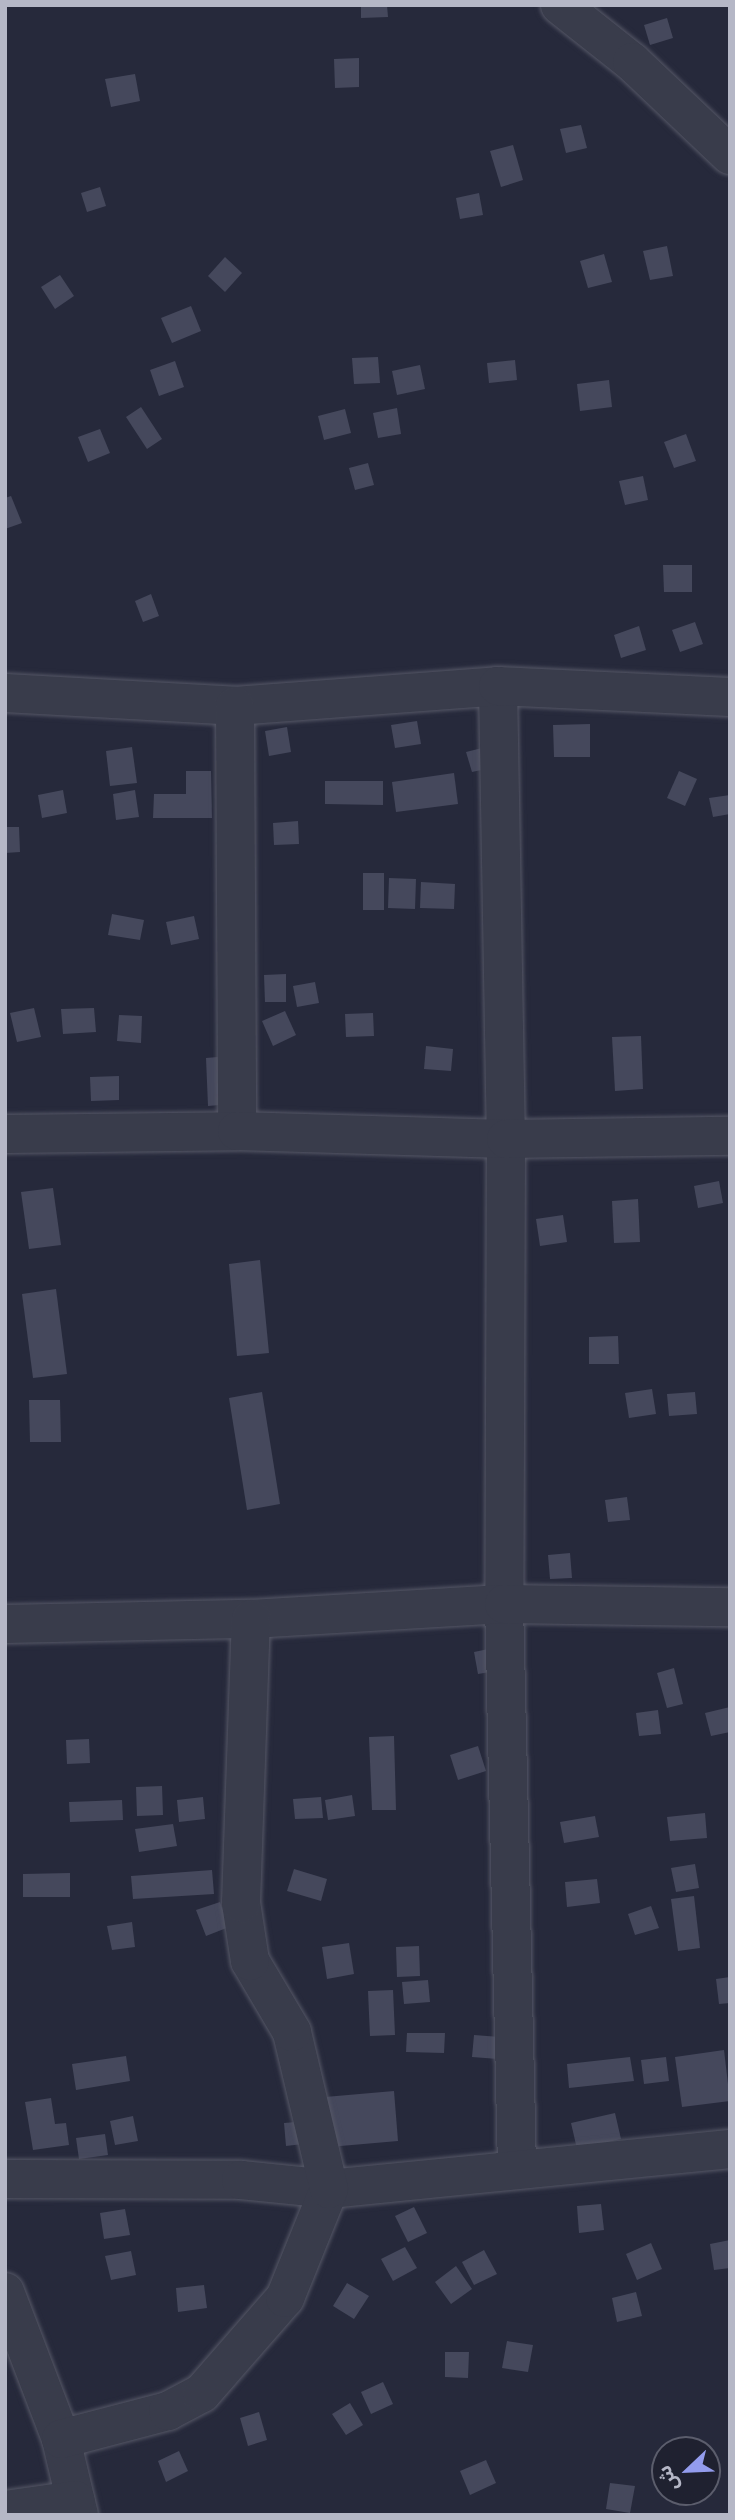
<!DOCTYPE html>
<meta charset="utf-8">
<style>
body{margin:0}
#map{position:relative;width:735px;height:2520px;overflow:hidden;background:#26293b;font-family:Arial,"Noto Sans Arabic",sans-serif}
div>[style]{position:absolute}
.building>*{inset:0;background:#45485c}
.roads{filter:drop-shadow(0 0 2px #555766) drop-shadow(0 0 2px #555766)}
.minor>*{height:38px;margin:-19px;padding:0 19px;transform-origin:19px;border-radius:19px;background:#393c4b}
span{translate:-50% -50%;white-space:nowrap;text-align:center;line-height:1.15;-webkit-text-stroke:7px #1f2130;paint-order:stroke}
.frame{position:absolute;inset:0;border:7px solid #b5b7c6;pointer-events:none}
.north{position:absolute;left:651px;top:2436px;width:70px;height:70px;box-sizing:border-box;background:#1f2130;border:2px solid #5b5d6c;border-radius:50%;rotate:247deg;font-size:19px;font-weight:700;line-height:28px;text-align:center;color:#b5b7c6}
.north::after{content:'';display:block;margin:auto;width:24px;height:32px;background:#939ced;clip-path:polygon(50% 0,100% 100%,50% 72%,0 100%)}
</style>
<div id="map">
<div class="building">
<div style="clip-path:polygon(361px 5px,387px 5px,388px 17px,361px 18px)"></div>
<div style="clip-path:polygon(667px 18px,673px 38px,650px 45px,644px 25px)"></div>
<div style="clip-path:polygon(359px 58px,359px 87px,335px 88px,334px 59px)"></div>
<div style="clip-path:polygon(135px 74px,140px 101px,111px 107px,105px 79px)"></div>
<div style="clip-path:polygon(581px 125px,587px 148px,566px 153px,560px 129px)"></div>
<div style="clip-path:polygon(513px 145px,523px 180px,501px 187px,490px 151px)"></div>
<div style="clip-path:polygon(100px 187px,106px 206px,87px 212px,81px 193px)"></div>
<div style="clip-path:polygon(479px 193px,483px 215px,460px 219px,456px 198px)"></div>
<div style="clip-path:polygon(667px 246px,673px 276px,650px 280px,643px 251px)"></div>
<div style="clip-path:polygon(604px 254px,612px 282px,588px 288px,580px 261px)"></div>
<div style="clip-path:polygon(225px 257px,242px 273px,225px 292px,208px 276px)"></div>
<div style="clip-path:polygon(60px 275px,74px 296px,55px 309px,41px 287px)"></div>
<div style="clip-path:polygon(191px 306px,201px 331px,172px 343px,161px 318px)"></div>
<div style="clip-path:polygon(378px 357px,380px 383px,354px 384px,352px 358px)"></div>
<div style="clip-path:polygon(515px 360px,517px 380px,489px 383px,487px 363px)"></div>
<div style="clip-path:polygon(175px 361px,184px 387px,159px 396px,150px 370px)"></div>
<div style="clip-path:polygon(420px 365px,425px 389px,397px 395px,392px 371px)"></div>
<div style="clip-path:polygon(609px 380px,612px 407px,580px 411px,577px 384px)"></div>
<div style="clip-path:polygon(141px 407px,162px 439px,147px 449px,126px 417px)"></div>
<div style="clip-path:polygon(397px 408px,401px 434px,378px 438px,373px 413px)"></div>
<div style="clip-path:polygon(345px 409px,351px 433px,324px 440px,318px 416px)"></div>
<div style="clip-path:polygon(100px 429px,110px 453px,88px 462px,78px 437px)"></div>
<div style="clip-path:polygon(686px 434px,696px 461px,674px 468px,664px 442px)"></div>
<div style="clip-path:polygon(368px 463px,374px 485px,355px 490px,349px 468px)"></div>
<div style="clip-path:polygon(643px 476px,648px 500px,625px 505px,619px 481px)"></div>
<div style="clip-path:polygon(11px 496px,22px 523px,5px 529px,5px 498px)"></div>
<div style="clip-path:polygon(663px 565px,692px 565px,692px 592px,664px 592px)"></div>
<div style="clip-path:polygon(151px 594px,159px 616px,143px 622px,135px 601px)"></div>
<div style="clip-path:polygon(695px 622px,703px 644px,680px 652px,672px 630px)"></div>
<div style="clip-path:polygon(639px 626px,646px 650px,621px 658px,614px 635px)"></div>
<div style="clip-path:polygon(417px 721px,421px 744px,395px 748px,391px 725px)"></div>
<div style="clip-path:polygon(590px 724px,590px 757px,554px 757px,553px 725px)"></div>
<div style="clip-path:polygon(287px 727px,291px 752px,269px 756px,265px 731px)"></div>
<div style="clip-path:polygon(490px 746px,495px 767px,472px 772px,466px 752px)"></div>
<div style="clip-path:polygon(132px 747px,137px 783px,110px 786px,106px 751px)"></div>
<div style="clip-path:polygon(186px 771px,211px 771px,212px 818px,153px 818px,154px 794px,186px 794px)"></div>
<div style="clip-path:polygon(679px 771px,697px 779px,685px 806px,667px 798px)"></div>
<div style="clip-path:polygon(454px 773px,458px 804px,396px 812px,392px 782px)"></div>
<div style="clip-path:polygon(325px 781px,383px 781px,383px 805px,325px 804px)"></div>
<div style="clip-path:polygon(63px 790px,67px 813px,42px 818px,38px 795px)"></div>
<div style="clip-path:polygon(135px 790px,139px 817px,116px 820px,113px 794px)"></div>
<div style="clip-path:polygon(730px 795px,730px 814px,713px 817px,709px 798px)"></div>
<div style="clip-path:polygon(298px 821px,299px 844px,274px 845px,273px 823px)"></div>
<div style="clip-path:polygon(5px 827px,19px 827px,20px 852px,5px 853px)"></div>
<div style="clip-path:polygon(363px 873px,384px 873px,384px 910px,363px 910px)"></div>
<div style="clip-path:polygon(389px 878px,416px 879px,415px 909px,388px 908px)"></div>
<div style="clip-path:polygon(421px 882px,455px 884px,454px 909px,420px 908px)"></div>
<div style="clip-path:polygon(112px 914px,144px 920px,140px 940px,108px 935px)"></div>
<div style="clip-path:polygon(194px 916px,199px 939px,171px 945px,166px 922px)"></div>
<div style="clip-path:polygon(286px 974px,286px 1002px,265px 1002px,264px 975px)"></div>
<div style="clip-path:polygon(315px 982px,319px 1003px,297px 1007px,293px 986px)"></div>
<div style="clip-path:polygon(34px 1008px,41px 1037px,17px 1042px,10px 1013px)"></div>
<div style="clip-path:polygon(94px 1008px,96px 1032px,63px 1034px,61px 1009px)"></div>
<div style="clip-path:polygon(285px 1011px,296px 1035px,273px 1046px,262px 1021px)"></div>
<div style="clip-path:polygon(373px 1013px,374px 1036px,346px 1037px,345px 1014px)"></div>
<div style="clip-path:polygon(119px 1015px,142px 1016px,141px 1043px,117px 1041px)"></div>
<div style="clip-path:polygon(641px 1036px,643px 1089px,615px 1091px,612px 1037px)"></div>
<div style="clip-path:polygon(426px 1046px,453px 1049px,451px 1071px,424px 1069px)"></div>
<div style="clip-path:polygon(229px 1056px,231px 1104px,208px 1106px,206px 1058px)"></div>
<div style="clip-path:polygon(119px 1076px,119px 1100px,91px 1101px,90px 1077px)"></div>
<div style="clip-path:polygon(719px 1181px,723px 1203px,698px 1208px,694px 1186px)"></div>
<div style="clip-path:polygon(53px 1188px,61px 1245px,29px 1249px,21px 1192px)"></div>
<div style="clip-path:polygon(638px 1199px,640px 1242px,614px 1243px,612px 1201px)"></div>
<div style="clip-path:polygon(563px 1215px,567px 1242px,540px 1246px,536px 1219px)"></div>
<div style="clip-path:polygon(260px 1260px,269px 1353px,237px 1356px,229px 1264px)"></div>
<div style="clip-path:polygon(56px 1289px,67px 1374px,33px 1378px,22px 1294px)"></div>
<div style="clip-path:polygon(618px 1336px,619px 1364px,589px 1364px,589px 1337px)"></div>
<div style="clip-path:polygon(652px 1389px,656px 1414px,629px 1418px,625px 1393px)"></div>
<div style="clip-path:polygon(262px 1392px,280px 1504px,247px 1510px,229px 1398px)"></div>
<div style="clip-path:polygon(695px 1392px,697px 1414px,669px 1416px,667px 1394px)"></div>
<div style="clip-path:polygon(29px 1400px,60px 1400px,61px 1442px,30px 1442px)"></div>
<div style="clip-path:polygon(627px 1497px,630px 1520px,608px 1522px,605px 1500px)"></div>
<div style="clip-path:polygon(570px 1553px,572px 1578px,550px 1579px,548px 1555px)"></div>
<div style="clip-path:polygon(498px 1647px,502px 1670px,478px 1674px,474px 1652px)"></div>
<div style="clip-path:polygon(674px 1668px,683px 1704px,667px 1708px,657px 1673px)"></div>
<div style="clip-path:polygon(730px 1707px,730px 1732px,711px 1736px,705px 1713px)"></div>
<div style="clip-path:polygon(658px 1710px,661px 1734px,639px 1736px,636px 1713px)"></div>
<div style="clip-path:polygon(394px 1736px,396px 1810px,372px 1810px,369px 1737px)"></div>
<div style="clip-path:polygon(89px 1739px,90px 1763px,67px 1764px,66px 1740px)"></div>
<div style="clip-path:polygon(478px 1746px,486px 1771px,458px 1780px,450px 1755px)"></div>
<div style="clip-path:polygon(162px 1786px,163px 1815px,137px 1816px,136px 1787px)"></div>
<div style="clip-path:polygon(352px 1795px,355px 1816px,328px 1820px,325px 1800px)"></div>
<div style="clip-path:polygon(203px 1797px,205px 1819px,179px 1822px,177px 1800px)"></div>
<div style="clip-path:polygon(321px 1797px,323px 1818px,295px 1819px,293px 1799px)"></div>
<div style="clip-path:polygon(122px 1800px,123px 1820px,70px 1822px,69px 1802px)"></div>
<div style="clip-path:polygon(705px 1813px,707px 1838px,670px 1841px,667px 1817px)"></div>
<div style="clip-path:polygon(595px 1816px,599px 1837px,564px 1843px,560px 1822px)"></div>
<div style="clip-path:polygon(173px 1824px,177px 1846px,139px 1852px,135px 1829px)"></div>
<div style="clip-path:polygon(695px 1864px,699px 1888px,676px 1892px,671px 1868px)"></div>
<div style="clip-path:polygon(294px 1869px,327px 1879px,321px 1901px,287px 1891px)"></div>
<div style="clip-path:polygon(212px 1870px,214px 1894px,133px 1899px,131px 1876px)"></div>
<div style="clip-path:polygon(70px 1873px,70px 1897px,23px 1897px,23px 1874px)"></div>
<div style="clip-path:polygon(597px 1879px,600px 1903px,567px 1907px,565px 1882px)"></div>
<div style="clip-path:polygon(694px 1896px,700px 1948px,678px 1951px,671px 1899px)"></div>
<div style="clip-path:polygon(220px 1902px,229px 1927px,206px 1936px,196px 1910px)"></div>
<div style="clip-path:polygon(651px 1906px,659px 1928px,635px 1935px,628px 1914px)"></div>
<div style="clip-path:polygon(132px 1922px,135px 1947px,112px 1950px,107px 1926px)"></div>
<div style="clip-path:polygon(349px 1943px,354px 1974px,327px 1979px,322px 1947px)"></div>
<div style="clip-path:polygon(419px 1946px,420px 1976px,397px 1977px,396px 1947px)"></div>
<div style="clip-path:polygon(730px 1977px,730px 2003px,719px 2004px,716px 1979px)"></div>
<div style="clip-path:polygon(428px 1980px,430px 2002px,404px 2004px,402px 1982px)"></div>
<div style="clip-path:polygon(393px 1990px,395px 2035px,370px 2036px,368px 1991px)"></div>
<div style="clip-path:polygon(407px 2033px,445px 2033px,444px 2053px,406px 2052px)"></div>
<div style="clip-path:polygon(474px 2035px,500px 2037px,498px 2059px,472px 2057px)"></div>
<div style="clip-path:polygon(724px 2050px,730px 2101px,682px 2107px,675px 2057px)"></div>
<div style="clip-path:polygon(126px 2056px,130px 2081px,76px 2090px,72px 2064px)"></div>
<div style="clip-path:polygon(630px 2057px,634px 2081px,569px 2088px,567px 2064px)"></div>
<div style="clip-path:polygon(666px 2057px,669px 2081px,644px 2084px,641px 2060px)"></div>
<div style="clip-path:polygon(394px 2091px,398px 2141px,329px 2147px,325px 2097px)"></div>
<div style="clip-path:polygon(51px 2098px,55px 2124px,66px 2123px,69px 2145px,33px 2150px,25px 2102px)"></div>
<div style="clip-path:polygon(615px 2113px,621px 2139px,577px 2149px,571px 2123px)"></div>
<div style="clip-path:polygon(133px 2116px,138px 2141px,115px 2145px,110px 2121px)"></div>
<div style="clip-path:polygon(308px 2121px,311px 2143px,286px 2146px,284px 2123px)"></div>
<div style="clip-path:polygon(105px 2134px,108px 2155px,79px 2159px,76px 2138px)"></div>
<div style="clip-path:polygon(601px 2204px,604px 2230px,579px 2233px,577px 2206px)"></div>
<div style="clip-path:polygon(414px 2207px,427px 2233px,408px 2242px,395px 2216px)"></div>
<div style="clip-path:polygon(125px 2209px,130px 2235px,104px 2239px,100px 2213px)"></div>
<div style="clip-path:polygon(730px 2240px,730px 2268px,714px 2270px,710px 2244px)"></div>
<div style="clip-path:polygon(651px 2243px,662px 2269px,637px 2280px,626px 2254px)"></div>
<div style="clip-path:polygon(405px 2247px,417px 2268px,393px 2281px,381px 2259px)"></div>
<div style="clip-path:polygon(484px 2250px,497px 2274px,474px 2285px,462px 2262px)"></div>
<div style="clip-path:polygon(131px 2251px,136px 2275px,111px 2280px,105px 2256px)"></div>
<div style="clip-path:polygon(456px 2266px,472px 2289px,451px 2304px,435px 2282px)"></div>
<div style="clip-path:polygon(347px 2283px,369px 2296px,354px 2319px,333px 2306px)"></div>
<div style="clip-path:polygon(204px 2285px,207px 2308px,178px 2312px,176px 2288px)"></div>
<div style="clip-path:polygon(636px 2292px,642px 2316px,617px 2322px,612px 2298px)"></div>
<div style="clip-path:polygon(507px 2341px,533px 2345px,528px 2372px,502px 2368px)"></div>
<div style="clip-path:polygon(445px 2352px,469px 2352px,468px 2378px,445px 2377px)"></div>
<div style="clip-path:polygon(383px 2382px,393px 2404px,371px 2414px,361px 2392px)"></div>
<div style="clip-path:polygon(350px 2403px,363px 2425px,346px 2435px,332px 2414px)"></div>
<div style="clip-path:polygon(259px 2412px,267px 2440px,248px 2446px,240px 2418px)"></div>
<div style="clip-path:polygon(179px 2451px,188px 2471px,166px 2482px,158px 2461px)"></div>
<div style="clip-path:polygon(486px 2460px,496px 2483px,470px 2495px,460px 2471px)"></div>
<div style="clip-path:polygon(610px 2483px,635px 2486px,630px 2513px,606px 2509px)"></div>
</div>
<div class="roads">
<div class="minor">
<div style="left:560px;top:5px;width:92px;rotate:38.4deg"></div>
<div style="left:632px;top:62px;width:135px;rotate:43.5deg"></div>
<div style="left:498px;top:686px;width:453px;rotate:89deg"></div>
<div style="left:506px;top:1139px;width:465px;rotate:90.2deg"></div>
<div style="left:504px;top:1604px;width:565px;rotate:88.68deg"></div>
<div style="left:5px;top:693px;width:230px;rotate:3.2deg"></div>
<div style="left:235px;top:706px;width:264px;rotate:-4.3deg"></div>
<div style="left:498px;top:686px;width:232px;rotate:2.7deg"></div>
<div style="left:235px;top:706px;width:425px;rotate:89.7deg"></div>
<div style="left:5px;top:1134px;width:232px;rotate:-0.7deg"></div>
<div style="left:237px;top:1131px;width:269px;rotate:1.7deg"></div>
<div style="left:506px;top:1139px;width:224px;rotate:-0.8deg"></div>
<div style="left:5px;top:1624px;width:246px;rotate:-1.2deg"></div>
<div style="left:251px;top:1619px;width:253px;rotate:-3.4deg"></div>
<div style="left:504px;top:1604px;width:226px;rotate:0.8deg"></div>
<div style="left:5px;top:2179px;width:236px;rotate:0.2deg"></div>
<div style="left:241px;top:2180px;width:88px;rotate:5.8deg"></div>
<div style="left:329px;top:2189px;width:403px;rotate:-5.7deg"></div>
<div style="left:5px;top:2292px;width:157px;rotate:69.1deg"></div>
<div style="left:61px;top:2439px;width:78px;rotate:76.7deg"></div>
<div style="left:61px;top:2439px;width:111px;rotate:-14.7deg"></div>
<div style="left:168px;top:2411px;width:38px;rotate:-28deg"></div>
<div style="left:202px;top:2393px;width:126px;rotate:-48.9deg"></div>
<div style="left:285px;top:2298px;width:118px;rotate:-68deg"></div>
<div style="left:329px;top:2189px;width:161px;rotate:-103.3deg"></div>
<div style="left:292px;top:2032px;width:82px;rotate:-120.6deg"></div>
<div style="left:250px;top:1961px;width:59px;rotate:-98.8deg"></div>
<div style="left:241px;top:1903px;width:284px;rotate:-88deg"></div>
<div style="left:5px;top:2510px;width:71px;rotate:-8.1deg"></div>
</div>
</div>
<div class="frame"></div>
<div class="north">ش</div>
</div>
